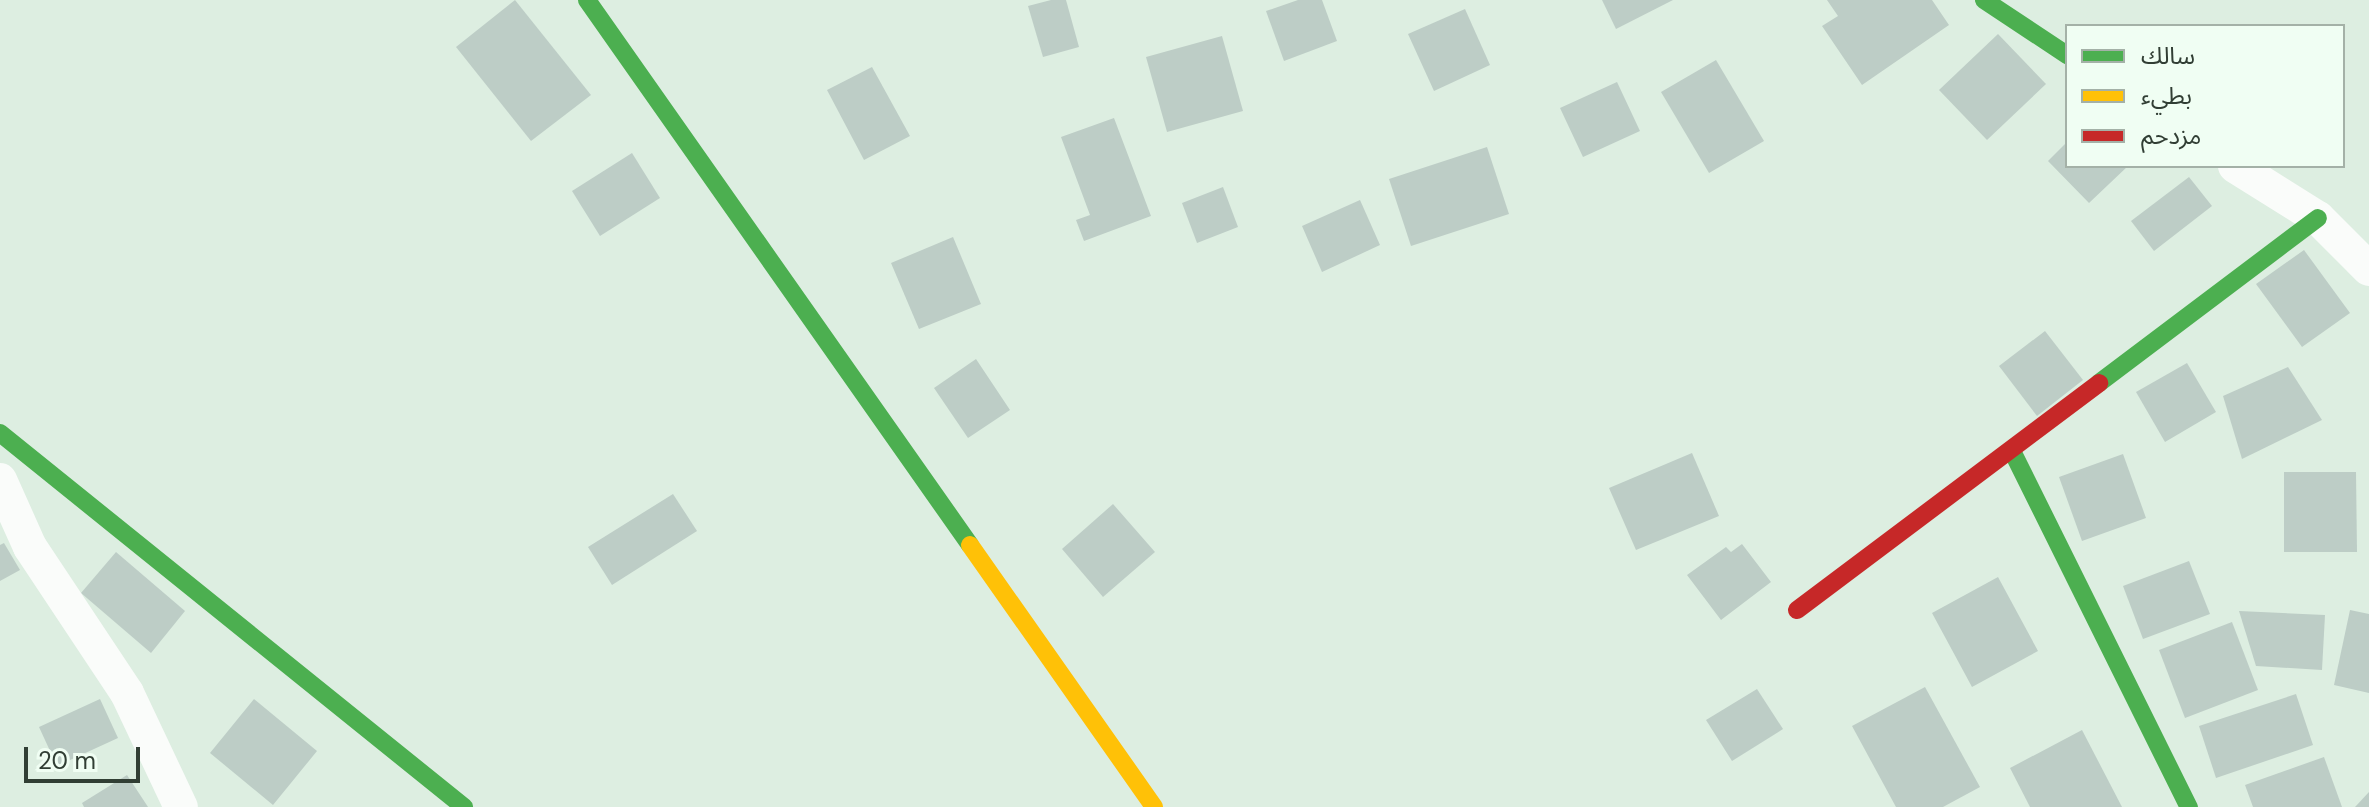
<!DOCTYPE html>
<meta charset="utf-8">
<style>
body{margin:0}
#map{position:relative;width:2369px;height:807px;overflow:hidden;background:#ddeee1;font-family:"DM Sans","Noto Sans Arabic",sans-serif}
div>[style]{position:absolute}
.building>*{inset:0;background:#bdcdc6}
.street>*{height:34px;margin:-17px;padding:0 17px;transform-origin:17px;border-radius:17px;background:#fafcfa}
.fast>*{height:18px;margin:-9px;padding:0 9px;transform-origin:9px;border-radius:9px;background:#4caf50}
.slow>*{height:18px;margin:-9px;padding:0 9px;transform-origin:9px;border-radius:9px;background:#ffc107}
.jam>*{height:18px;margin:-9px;padding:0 9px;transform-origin:9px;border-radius:9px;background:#c62828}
span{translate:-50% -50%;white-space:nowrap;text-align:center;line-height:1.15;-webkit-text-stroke:7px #f0fef3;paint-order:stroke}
.legend{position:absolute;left:2065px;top:24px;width:280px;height:144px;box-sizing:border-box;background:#f0fef3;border:2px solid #a4b1a7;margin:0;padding:10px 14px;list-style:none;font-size:24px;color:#313e34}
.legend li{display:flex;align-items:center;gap:16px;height:40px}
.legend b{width:40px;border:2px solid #a4b1a7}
.scale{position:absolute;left:24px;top:747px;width:116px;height:36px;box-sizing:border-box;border:4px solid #313e34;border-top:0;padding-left:10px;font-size:24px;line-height:28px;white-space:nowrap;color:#313e34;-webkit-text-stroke:6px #f0fef3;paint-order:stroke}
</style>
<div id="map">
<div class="building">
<div style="clip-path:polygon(515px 0,591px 95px,531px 141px,456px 47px)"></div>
<div style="clip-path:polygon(1051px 0,1066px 0,1079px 47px,1043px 57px,1028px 6px)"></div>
<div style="clip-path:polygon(1298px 0,1322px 0,1337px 41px,1284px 61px,1266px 11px)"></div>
<div style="clip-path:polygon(1602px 0,1673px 0,1616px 29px)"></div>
<div style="clip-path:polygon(1827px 0,1932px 0,1949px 25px,1862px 85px,1822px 26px,1838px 16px)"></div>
<div style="clip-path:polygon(1465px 9px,1490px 65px,1434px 91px,1408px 34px)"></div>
<div style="clip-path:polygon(1998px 34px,2046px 84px,1987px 140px,1939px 90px)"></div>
<div style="clip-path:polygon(1222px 36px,1243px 111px,1167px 132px,1146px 57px)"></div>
<div style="clip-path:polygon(1716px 60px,1764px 141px,1709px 173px,1661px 92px)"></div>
<div style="clip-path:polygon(872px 67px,910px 136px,864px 160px,827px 90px)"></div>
<div style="clip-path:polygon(1617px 82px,1640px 131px,1583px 157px,1560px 108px)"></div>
<div style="clip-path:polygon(1114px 118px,1151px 216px,1084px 241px,1076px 220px,1090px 215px,1061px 137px)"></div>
<div style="clip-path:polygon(2067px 142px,2067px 166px,2128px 166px,2089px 203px,2048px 161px)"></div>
<div style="clip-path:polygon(1487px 147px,1509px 214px,1411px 246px,1389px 179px)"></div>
<div style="clip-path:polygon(632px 153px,660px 198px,600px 236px,572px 191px)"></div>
<div style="clip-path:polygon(2189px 177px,2212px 206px,2154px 251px,2131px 221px)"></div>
<div style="clip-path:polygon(1223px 187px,1238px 227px,1197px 243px,1182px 203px)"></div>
<div style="clip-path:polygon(1360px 200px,1380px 245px,1322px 272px,1302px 226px)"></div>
<div style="clip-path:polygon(953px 237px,981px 304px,919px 329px,891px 263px)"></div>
<div style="clip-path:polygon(2304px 250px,2350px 313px,2302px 347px,2256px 284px)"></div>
<div style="clip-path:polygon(2045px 331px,2083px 380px,2037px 416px,1999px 366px)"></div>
<div style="clip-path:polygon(976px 359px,1010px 410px,968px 438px,934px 388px)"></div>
<div style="clip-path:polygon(2187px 363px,2216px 412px,2165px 442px,2136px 392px)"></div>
<div style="clip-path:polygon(2288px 367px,2322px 420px,2242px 459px,2223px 396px)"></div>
<div style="clip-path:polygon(1692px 453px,1719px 516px,1636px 550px,1609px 488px)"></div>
<div style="clip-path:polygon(2123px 454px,2146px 518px,2082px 541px,2059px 477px)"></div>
<div style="clip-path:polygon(2284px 472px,2356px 472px,2357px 552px,2284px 552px)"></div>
<div style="clip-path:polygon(673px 494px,697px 531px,612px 585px,588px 547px)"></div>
<div style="clip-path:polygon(1113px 504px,1155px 552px,1103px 597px,1062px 549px)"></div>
<div style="clip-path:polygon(4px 543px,20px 570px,0 581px,0 545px)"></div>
<div style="clip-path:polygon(1742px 544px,1771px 582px,1721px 620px,1687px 575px,1726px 547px,1731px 552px)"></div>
<div style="clip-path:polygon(116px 552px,185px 611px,151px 653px,81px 593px)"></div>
<div style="clip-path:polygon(2189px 561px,2210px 614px,2143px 639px,2123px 586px)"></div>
<div style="clip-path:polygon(1998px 577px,2038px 651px,1972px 687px,1932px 613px)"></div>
<div style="clip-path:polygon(2350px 610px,2369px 614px,2369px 693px,2334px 685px)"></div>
<div style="clip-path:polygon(2239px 611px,2325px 615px,2322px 670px,2256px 666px)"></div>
<div style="clip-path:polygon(2232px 622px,2258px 690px,2185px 718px,2159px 650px)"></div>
<div style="clip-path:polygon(1925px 687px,1980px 787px,1943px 807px,1896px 807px,1852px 726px)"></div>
<div style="clip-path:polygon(1757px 689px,1783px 729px,1732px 761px,1706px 720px)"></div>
<div style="clip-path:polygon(2296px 694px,2313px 745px,2216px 778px,2199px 726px)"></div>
<div style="clip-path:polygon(100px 699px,118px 738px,57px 766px,39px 727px)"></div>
<div style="clip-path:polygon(254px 699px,317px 751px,273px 805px,210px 753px)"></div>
<div style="clip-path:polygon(2082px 730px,2122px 807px,2030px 807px,2010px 768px)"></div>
<div style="clip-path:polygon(2324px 757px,2342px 807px,2253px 807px,2245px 785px)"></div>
<div style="clip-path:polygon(127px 775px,148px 807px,84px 807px,82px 803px)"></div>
<div style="clip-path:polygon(2369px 792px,2369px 807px,2355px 807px)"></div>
</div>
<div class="street">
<div style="left:2235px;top:166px;width:98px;rotate:32.1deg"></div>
<div style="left:2318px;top:218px;width:72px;rotate:45deg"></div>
<div style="left:0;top:480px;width:73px;rotate:65.9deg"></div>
<div style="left:30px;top:547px;width:175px;rotate:56.4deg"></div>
<div style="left:127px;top:693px;width:126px;rotate:64.7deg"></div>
</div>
<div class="fast">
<div style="left:587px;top:0;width:666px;rotate:54.9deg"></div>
<div style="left:1984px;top:0;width:100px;rotate:33.5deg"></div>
<div style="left:2099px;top:383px;width:274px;rotate:-37deg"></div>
<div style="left:0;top:433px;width:596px;rotate:38.87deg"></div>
<div style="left:2012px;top:451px;width:398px;rotate:63.6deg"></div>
</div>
<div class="slow">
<div style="left:970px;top:545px;width:320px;rotate:54.9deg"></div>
</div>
<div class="jam">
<div style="left:1797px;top:610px;width:378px;rotate:-36.9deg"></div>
</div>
<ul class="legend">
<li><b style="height:10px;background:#4caf50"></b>سالك</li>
<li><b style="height:10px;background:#ffc107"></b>بطيء</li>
<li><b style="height:10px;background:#c62828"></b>مزدحم</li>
</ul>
<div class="scale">20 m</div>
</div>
